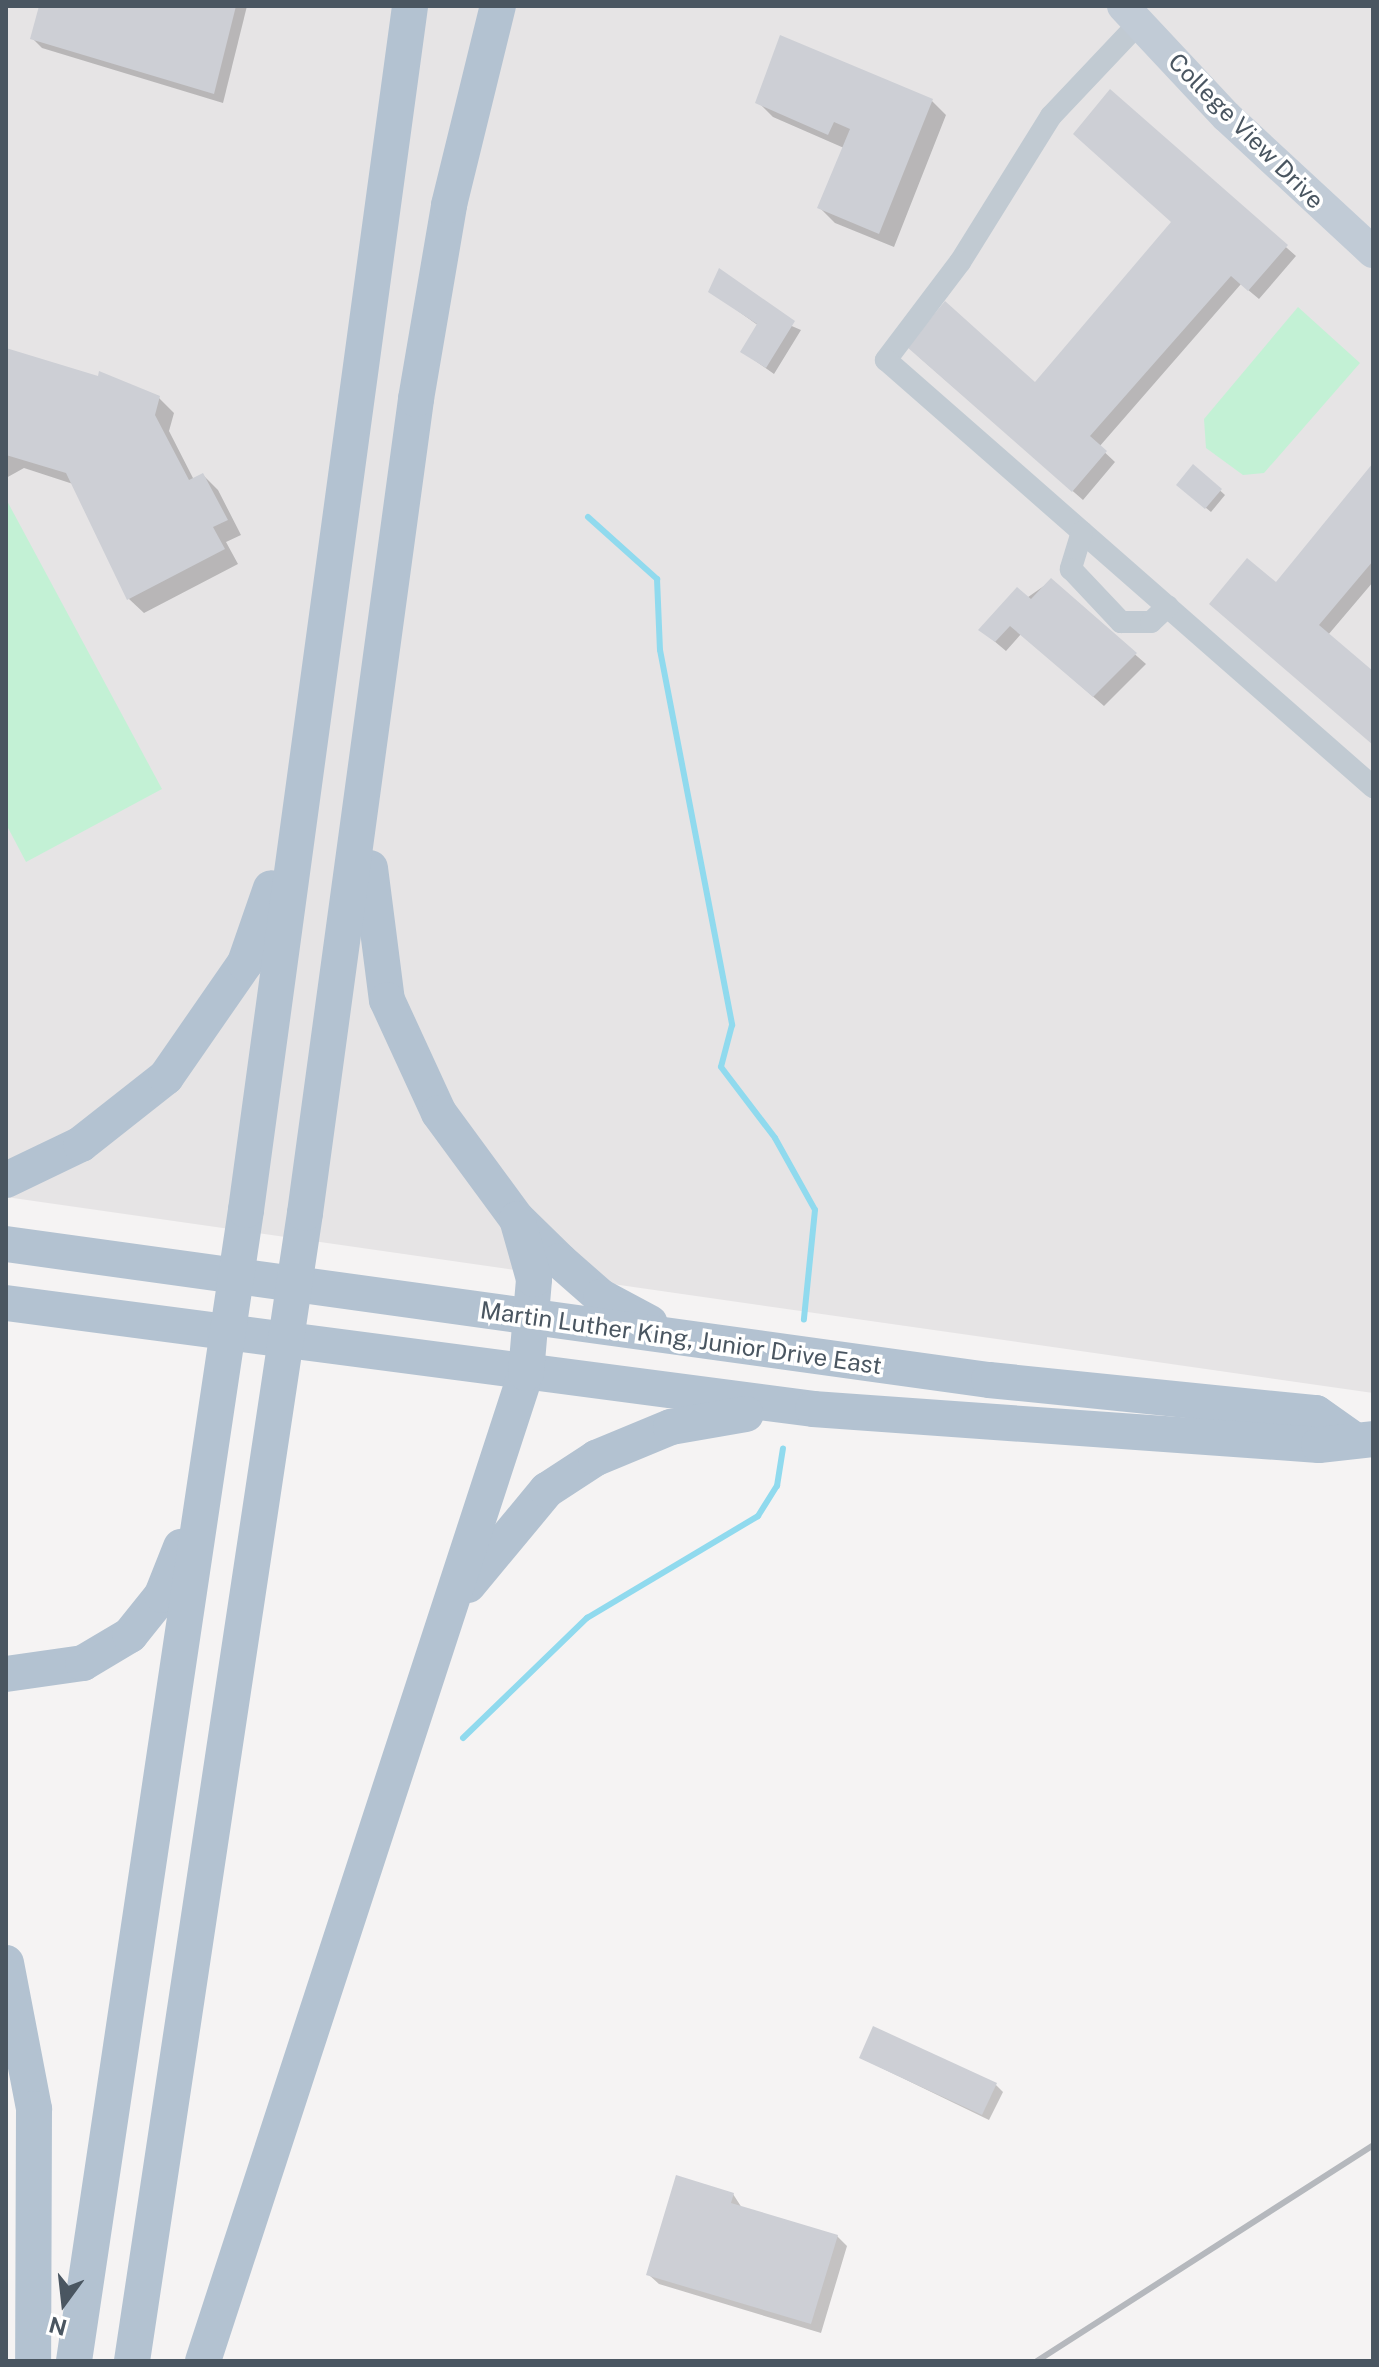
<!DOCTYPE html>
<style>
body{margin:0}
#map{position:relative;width:1379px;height:2367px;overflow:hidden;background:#f5f3f3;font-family:"Public Sans",sans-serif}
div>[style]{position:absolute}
.education>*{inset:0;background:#e6e4e5}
.green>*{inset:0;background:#c3f1d5}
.shadow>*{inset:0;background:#0003}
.stream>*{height:6px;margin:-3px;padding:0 3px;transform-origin:3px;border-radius:3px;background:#90daee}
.building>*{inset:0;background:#cdcfd5}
.street>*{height:22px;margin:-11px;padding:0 11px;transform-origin:11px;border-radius:11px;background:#c1cad2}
.secondary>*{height:32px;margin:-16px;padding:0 16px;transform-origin:16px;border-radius:16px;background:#c1cbd6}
.primary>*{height:36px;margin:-18px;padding:0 18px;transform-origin:18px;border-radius:18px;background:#b3c2d1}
.rail>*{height:6px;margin:-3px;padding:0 3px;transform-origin:3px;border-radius:3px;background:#b5b8bd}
span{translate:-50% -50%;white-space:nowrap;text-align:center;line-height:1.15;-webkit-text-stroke:7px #fff;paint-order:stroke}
.street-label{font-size:24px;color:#4a5661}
.frame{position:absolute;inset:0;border:8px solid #4a5661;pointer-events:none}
.north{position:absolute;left:24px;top:2263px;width:80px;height:80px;-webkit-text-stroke:6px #fff;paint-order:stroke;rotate:195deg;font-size:22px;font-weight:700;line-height:32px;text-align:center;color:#4a5661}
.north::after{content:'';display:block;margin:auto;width:28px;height:36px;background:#4a5661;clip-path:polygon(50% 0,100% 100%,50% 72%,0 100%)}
</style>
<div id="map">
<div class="education">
<div style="clip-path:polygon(6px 6px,1373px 6px,1373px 1393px,6px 1197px)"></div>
</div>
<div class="green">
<div style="clip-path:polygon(1298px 307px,1360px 363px,1264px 473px,1243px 475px,1206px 448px,1204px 419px)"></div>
<div style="clip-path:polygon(6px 499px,162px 789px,26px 862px,6px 824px)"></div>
</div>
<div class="shadow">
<div style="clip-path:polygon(41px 6px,247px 6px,223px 103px,42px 48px,32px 38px)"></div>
<div style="clip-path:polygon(1110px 92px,1296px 256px,1259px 299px,1241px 284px,1099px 447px,1115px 462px,1083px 500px,919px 357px,1035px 385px,1173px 222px)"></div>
<div style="clip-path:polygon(931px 100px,946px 115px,894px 247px,835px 223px,820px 208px,844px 148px,773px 117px,758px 102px)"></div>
<div style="clip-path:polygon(710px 291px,801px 330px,774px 374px,743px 352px,759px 326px)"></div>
<div style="clip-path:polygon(6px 351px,159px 398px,174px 413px,169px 431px,194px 480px,203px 475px,218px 490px,241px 535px,226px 542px,238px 564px,144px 613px,129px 599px,73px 484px,24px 468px,6px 478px)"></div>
<div style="clip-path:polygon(1373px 466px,1373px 582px,1328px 635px,1373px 674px,1373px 744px,1276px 585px)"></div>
<div style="clip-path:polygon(1194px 467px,1225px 495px,1211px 512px,1183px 489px)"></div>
<div style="clip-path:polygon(1051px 581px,1146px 664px,1104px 706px,1021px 634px,1006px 651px,981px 630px)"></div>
<div style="clip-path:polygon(861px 2058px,995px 2084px,1003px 2092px,989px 2120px)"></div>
<div style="clip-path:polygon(733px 2194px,742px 2208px,837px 2236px,847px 2246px,821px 2333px,659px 2284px,649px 2275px)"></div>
</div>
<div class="stream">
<div style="left:588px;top:517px;width:93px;rotate:41.9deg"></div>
<div style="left:657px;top:579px;width:71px;rotate:87.6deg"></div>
<div style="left:660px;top:650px;width:382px;rotate:79.1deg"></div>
<div style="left:732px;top:1025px;width:43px;rotate:104.7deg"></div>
<div style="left:721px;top:1067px;width:89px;rotate:52.7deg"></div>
<div style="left:775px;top:1138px;width:82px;rotate:60.9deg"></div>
<div style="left:815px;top:1210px;width:110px;rotate:95.8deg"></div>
<div style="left:463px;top:1738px;width:173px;rotate:-44.1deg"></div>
<div style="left:587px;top:1618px;width:199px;rotate:-30.8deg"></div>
<div style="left:758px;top:1516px;width:36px;rotate:-58deg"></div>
<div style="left:777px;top:1486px;width:38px;rotate:-81deg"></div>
</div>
<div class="building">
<div style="clip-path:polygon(39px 6px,236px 6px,214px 94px,30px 39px)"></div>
<div style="clip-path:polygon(780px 35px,933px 99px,879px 234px,817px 208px,850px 129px,834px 122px,828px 135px,755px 103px)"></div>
<div style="clip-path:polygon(1110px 89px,1288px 245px,1248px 291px,1231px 276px,1090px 436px,1107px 451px,1072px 492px,907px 347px,945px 301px,1035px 382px,1171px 222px,1073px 134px)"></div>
<div style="clip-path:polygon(719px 268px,795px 321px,766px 368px,740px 352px,757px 324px,708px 292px)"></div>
<div style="clip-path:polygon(6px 348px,98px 376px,99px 371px,160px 396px,155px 415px,189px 480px,203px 473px,228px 520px,213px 527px,225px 549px,127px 600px,66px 473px,6px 455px)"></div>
<div style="clip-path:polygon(1373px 463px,1373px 561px,1319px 625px,1373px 671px,1373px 745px,1209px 604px,1247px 558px,1276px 582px)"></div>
<div style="clip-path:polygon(1193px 464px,1222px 489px,1205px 509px,1176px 485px)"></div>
<div style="clip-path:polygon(1051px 578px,1137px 653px,1093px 697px,1010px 626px,995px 642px,978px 630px,1017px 587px,1031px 599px)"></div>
<div style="clip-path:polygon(873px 2026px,997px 2083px,982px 2115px,859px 2058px)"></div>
<div style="clip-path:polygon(676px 2175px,734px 2193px,731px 2203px,838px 2235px,811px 2324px,646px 2275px)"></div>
</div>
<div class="street">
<div style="left:1139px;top:23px;width:128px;rotate:133.4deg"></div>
<div style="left:1051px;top:116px;width:172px;rotate:121.9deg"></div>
<div style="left:960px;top:262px;width:123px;rotate:127.1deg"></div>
<div style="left:886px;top:360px;width:648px;rotate:41.24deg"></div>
<div style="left:1082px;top:532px;width:39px;rotate:107deg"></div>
<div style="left:1071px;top:569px;width:73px;rotate:46.7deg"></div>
<div style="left:1121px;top:622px;width:30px"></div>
<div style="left:1151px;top:622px;width:23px;rotate:-43deg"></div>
</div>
<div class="secondary">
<div style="left:1123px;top:6px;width:151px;rotate:46.9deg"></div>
<div style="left:1226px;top:116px;width:200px;rotate:42.8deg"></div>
</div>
<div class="primary">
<div style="left:370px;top:868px;width:133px;rotate:82.7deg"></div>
<div style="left:387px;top:1000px;width:124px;rotate:65.3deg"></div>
<div style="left:439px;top:1113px;width:132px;rotate:53.7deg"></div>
<div style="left:517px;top:1219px;width:60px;rotate:44.3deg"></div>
<div style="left:560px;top:1261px;width:55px;rotate:41.3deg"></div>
<div style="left:601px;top:1297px;width:55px;rotate:28deg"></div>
<div style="left:6px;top:1180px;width:83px;rotate:-25.6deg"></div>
<div style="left:81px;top:1144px;width:108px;rotate:-38.2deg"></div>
<div style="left:166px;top:1077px;width:139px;rotate:-55.3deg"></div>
<div style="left:245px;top:963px;width:79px;rotate:-70.9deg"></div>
<div style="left:6px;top:1244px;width:992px;rotate:7.88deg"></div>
<div style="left:989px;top:1380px;width:329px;rotate:5.8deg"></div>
<div style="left:1316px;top:1413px;width:42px;rotate:35.2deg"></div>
<div style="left:6px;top:1303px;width:814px;rotate:7.48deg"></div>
<div style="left:813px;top:1409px;width:507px;rotate:4.07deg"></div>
<div style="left:1319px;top:1445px;width:54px;rotate:-6.3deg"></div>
<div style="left:468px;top:1585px;width:124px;rotate:-50.3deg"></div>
<div style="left:547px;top:1490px;width:59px;rotate:-33.1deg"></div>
<div style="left:596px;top:1458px;width:81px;rotate:-22.5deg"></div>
<div style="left:671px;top:1427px;width:76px;rotate:-9.8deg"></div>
<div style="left:6px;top:1674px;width:78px;rotate:-8.1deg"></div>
<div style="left:83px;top:1663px;width:55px;rotate:-30.8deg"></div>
<div style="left:130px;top:1635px;width:51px;rotate:-51.3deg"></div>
<div style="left:162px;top:1595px;width:52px;rotate:-68.4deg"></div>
<div style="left:6px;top:1963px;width:149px;rotate:79.1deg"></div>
<div style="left:34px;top:2109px;width:252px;rotate:90.2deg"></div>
<div style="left:74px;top:2361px;width:1164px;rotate:-81.5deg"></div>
<div style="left:246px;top:1210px;width:1215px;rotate:-82.24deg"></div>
<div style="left:132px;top:2361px;width:1161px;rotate:-81.43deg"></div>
<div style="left:305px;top:1213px;width:822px;rotate:-82.23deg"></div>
<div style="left:416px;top:399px;width:197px;rotate:-80.3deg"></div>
<div style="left:449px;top:205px;width:205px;rotate:-76.2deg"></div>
<div style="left:203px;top:2361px;width:1039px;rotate:-71.9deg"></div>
<div style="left:526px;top:1373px;width:94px;rotate:-85.1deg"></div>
<div style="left:534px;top:1279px;width:62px;rotate:-105.8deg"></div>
</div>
<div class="rail">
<div style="left:1037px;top:2361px;width:399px;rotate:-32.7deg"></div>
</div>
<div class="street-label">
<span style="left:1246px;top:131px;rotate:45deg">College View Drive</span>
<span style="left:681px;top:1338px;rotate:8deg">Martin Luther King, Junior Drive East</span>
</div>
<div class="frame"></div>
<div class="north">N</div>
</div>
